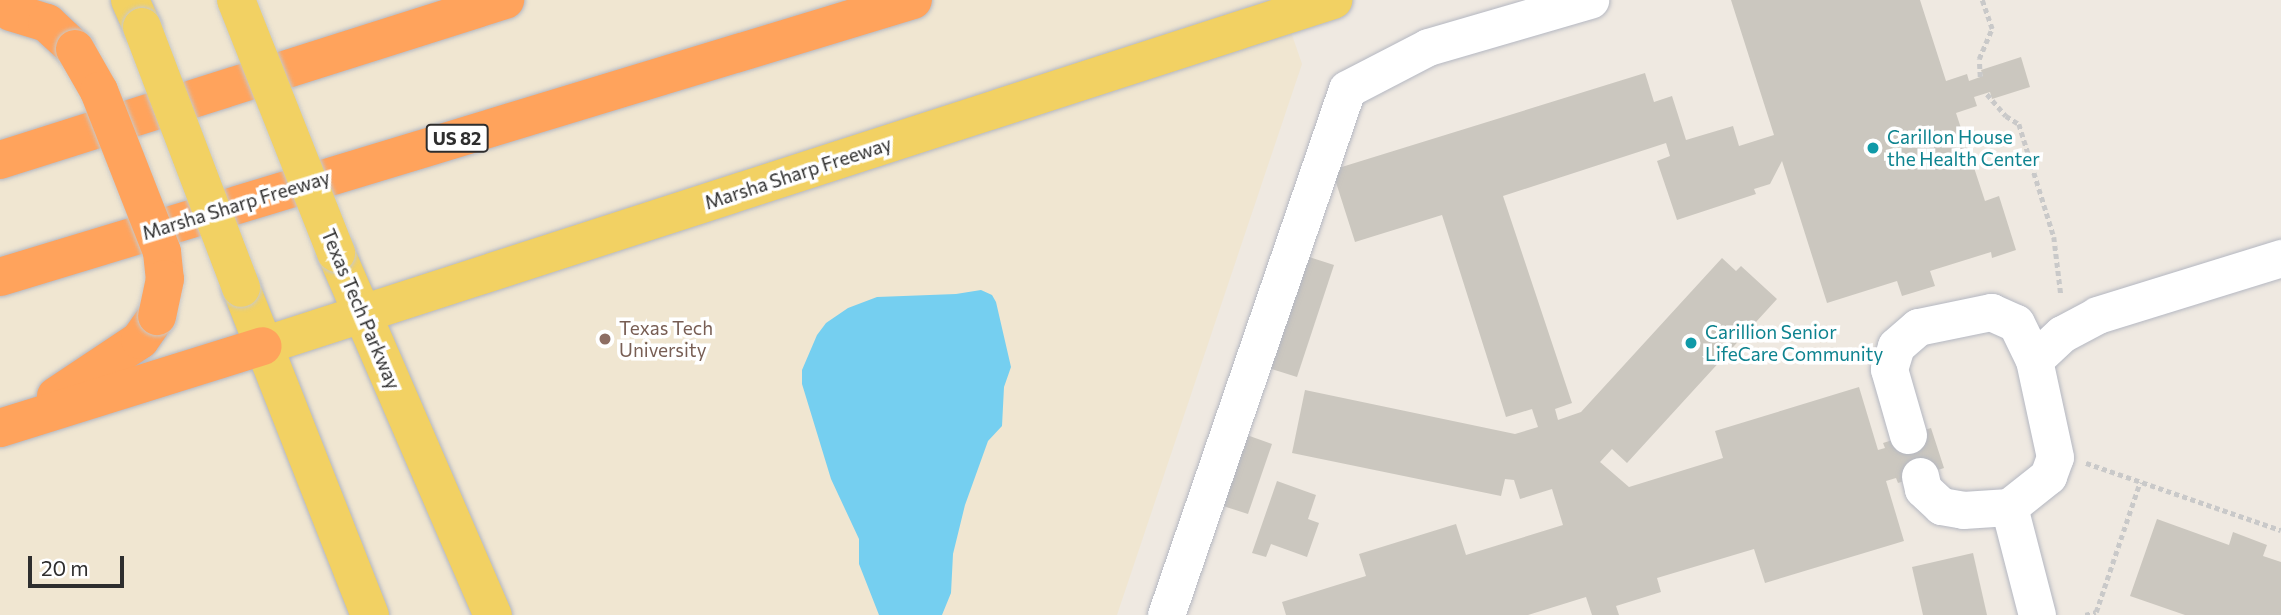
<!DOCTYPE html>
<style>
body{margin:0}
#map{position:relative;width:2281px;height:615px;overflow:hidden;background:#efe9e1;font-family:Commissioner,sans-serif}
div>[style]{position:absolute}
.education>*{inset:0;background:#f0e6d1}
.water>*{inset:0;background:#75cff0}
.building>*{inset:0;background:#cbc7bf}
.path>*{height:4.5px;margin-top:-2.25px;transform-origin:0;background:repeating-linear-gradient(90deg,#c9c9c9 0 5px,transparent 0 8.5px)}
.roads{filter:drop-shadow(0 0 2px #b4b7c1) drop-shadow(0 0 2px #b4b7c1)}
.minor>*{height:37px;margin:-18.5px;padding:0 18.5px;transform-origin:18.5px;border-radius:18.5px;background:#fff}
.major>*{height:38px;margin:-19px;padding:0 19px;transform-origin:19px;border-radius:19px;background:#f2d163}
.highway>*{height:38px;margin:-19px;padding:0 19px;transform-origin:19px;border-radius:19px;background:#ffa35c}
.bridges{filter:drop-shadow(0 0 2px #c9c9c9) drop-shadow(0 0 2px #c9c9c9)}
.major-bridge>*{height:38px;margin:-19px;padding:0 19px;transform-origin:19px;border-radius:19px;background:#f2d163}
.highway-bridge>*{height:38px;margin:-19px;padding:0 19px;transform-origin:19px;border-radius:19px;background:#ffa35c}
.dots>*{width:19px;height:19px;translate:-50% -50%;box-sizing:border-box;border:4px solid #fff;border-radius:50%}
span{translate:-50% -50%;white-space:nowrap;text-align:center;line-height:1.15;-webkit-text-stroke:7px #fff;paint-order:stroke}
.shield-label span{padding:2px 5px;background:#fff;border:2px solid;border-radius:5px;-webkit-text-stroke-width:0}
.shield-label{font-size:18px;color:#2e2e2e;font-weight:700}
.culture-label{font-size:19px;color:#0d838f}
.left{translate:0 -50%;text-align:left}
.street-label{font-size:19px;color:#2e2e2e}
.education-label{font-size:19px;color:#785e54}
.scale{position:absolute;left:28px;top:556px;width:96px;height:32px;box-sizing:border-box;border:4px solid #2e2e2e;border-top:0;padding-left:9px;font-size:21px;line-height:24px;white-space:nowrap;color:#2e2e2e;-webkit-text-stroke:5px #fff;paint-order:stroke}
</style>
<div id="map">
<div class="education">
<div style="clip-path:polygon(0 0,1280px 0,1302px 64px,1117px 615px,0 615px)"></div>
</div>
<div class="water">
<div style="clip-path:polygon(981px 290px,992px 295px,996px 302px,1011px 367px,1004px 387px,1002px 426px,988px 441px,965px 505px,953px 554px,951px 593px,942px 615px,879px 615px,859px 564px,859px 539px,831px 479px,802px 384px,802px 370px,817px 335px,826px 323px,848px 308px,877px 297px,956px 294px)"></div>
</div>
<div class="building">
<div style="clip-path:polygon(1731px 0,1920px 0,1946px 81px,1967px 74px,1969px 81px,1983px 76px,1981px 70px,2021px 57px,2030px 87px,1992px 99px,1990px 92px,1974px 97px,1977px 106px,1956px 113px,1985px 201px,1999px 196px,2016px 250px,1992px 258px,1991px 252px,1930px 271px,1935px 286px,1902px 296px,1897px 281px,1827px 303px,1782px 161px,1770px 184px,1754px 189px,1756px 194px,1677px 220px,1657px 161px,1670px 156px,1666px 143px,1503px 196px,1572px 403px,1555px 409px,1558px 420px,1581px 412px,1722px 258px,1736px 271px,1741px 266px,1777px 299px,1627px 463px,1612px 449px,1600px 462px,1629px 487px,1723px 458px,1715px 431px,1859px 387px,1878px 450px,1885px 448px,1883px 443px,1931px 428px,1944px 468px,1898px 483px,1896px 478px,1886px 481px,1904px 541px,1765px 583px,1754px 549px,1657px 578px,1661px 592px,1616px 606px,1619px 615px,1592px 615px,1586px 597px,1528px 615px,1286px 615px,1282px 602px,1366px 576px,1359px 554px,1456px 524px,1466px 555px,1563px 525px,1552px 489px,1520px 499px,1514px 480px,1505px 479px,1501px 496px,1292px 453px,1305px 390px,1515px 434px,1538px 427px,1532px 409px,1506px 417px,1442px 215px,1355px 242px,1332px 170px,1645px 73px,1654px 102px,1672px 96px,1686px 140px,1733px 126px,1739px 146px,1774px 135px)"></div>
<div style="clip-path:polygon(1306px 256px,1334px 265px,1297px 377px,1268px 368px)"></div>
<div style="clip-path:polygon(1244px 434px,1272px 444px,1248px 514px,1220px 505px)"></div>
<div style="clip-path:polygon(1277px 481px,1316px 495px,1308px 519px,1319px 523px,1307px 557px,1271px 544px,1266px 557px,1252px 553px)"></div>
<div style="clip-path:polygon(2157px 519px,2229px 545px,2233px 532px,2267px 545px,2263px 556px,2281px 562px,2281px 615px,2185px 615px,2130px 596px)"></div>
<div style="clip-path:polygon(1973px 553px,1987px 615px,1923px 615px,1912px 567px)"></div>
</div>
<div class="path">
<div style="left:1980px;top:77px;width:18px;rotate:-93deg"></div>
<div style="left:1979px;top:59px;width:33px;rotate:-67deg"></div>
<div style="left:1992px;top:29px;width:31px;rotate:-109deg"></div>
<div style="left:1987px;top:94px;width:29px;rotate:49deg"></div>
<div style="left:2006px;top:116px;width:15px;rotate:32deg"></div>
<div style="left:2019px;top:124px;width:118px;rotate:72.8deg"></div>
<div style="left:2054px;top:237px;width:58px;rotate:83.1deg"></div>
<div style="left:2086px;top:463px;width:206px;rotate:19deg"></div>
<div style="left:2085px;top:615px;width:11px;rotate:-15deg"></div>
<div style="left:2096px;top:612px;width:137px;rotate:-71.3deg"></div>
</div>
<div class="roads">
<div class="minor">
<div style="left:1908px;top:435px;width:69px;rotate:-106.1deg"></div>
<div style="left:1889px;top:369px;width:24px;rotate:-73deg"></div>
<div style="left:1896px;top:346px;width:29px;rotate:-41deg"></div>
<div style="left:1918px;top:327px;width:75px;rotate:-11.6deg"></div>
<div style="left:1991px;top:312px;width:27px;rotate:24deg"></div>
<div style="left:2016px;top:323px;width:41px;rotate:64.1deg"></div>
<div style="left:1920px;top:476px;width:13px;rotate:77deg"></div>
<div style="left:1923px;top:489px;width:25px;rotate:43deg"></div>
<div style="left:1941px;top:506px;width:22px;rotate:10deg"></div>
<div style="left:1963px;top:510px;width:46px;rotate:-3.7deg"></div>
<div style="left:1166px;top:615px;width:556px;rotate:-71.01deg"></div>
<div style="left:1347px;top:89px;width:91px;rotate:-27.4deg"></div>
<div style="left:1428px;top:47px;width:169px;rotate:-16.2deg"></div>
<div style="left:2037px;top:615px;width:112px;rotate:-104.5deg"></div>
<div style="left:2009px;top:507px;width:50px;rotate:-38.5deg"></div>
<div style="left:2048px;top:476px;width:20px;rotate:-70deg"></div>
<div style="left:2055px;top:457px;width:99px;rotate:-102.2deg"></div>
<div style="left:2034px;top:360px;width:38px;rotate:-43deg"></div>
<div style="left:2062px;top:334px;width:40px;rotate:-28deg"></div>
<div style="left:2097px;top:315px;width:193px;rotate:-17.2deg"></div>
</div>
<div class="major">
<div style="left:130px;top:0;width:30px;rotate:66deg"></div>
<div style="left:336px;top:253px;width:395px;rotate:66.6deg"></div>
<div style="left:241px;top:288px;width:352px;rotate:68.5deg"></div>
<div style="left:263px;top:346px;width:1125px;rotate:-17.92deg"></div>
</div>
<div class="highway">
<div style="left:11px;top:12px;width:38px;rotate:17deg"></div>
<div style="left:47px;top:23px;width:38px;rotate:43deg"></div>
<div style="left:0;top:160px;width:530px;rotate:-17.58deg"></div>
<div style="left:0;top:277px;width:954px;rotate:-16.88deg"></div>
<div style="left:56px;top:396px;width:101px;rotate:-33.7deg"></div>
<div style="left:140px;top:340px;width:29px;rotate:-55deg"></div>
<div style="left:0;top:428px;width:275px;rotate:-17.3deg"></div>
</div>
</div>
<div class="bridges">
<div class="major-bridge">
<div style="left:236px;top:0;width:272px;rotate:68.4deg"></div>
<div style="left:142px;top:27px;width:279px;rotate:69.2deg"></div>
</div>
<div class="highway-bridge">
<div style="left:75px;top:49px;width:48px;rotate:60.3deg"></div>
<div style="left:99px;top:91px;width:173px;rotate:68.6deg"></div>
<div style="left:162px;top:252px;width:27px;rotate:84deg"></div>
<div style="left:165px;top:279px;width:38px;rotate:102deg"></div>
</div>
</div>
<div class="dots">
<div style="left:1873px;top:148px;background:#0f9aa8"></div>
<div style="left:605px;top:339px;background:#8d6e63"></div>
<div style="left:1691px;top:343px;background:#0f9aa8"></div>
</div>
<div class="shield-label">
<span style="left:457px;top:138px">US 82</span>
</div>
<div class="culture-label">
<span class="left" style="left:1887px;top:148px">Carillon House<br>the Health Center</span>
<span class="left" style="left:1705px;top:343px">Carillion Senior<br>LifeCare Community</span>
</div>
<div class="street-label">
<span style="left:798px;top:173px;rotate:-18deg">Marsha Sharp Freeway</span>
<span style="left:236px;top:205px;rotate:-17deg">Marsha Sharp Freeway</span>
<span style="left:361px;top:309px;rotate:67deg">Texas Tech Parkway</span>
</div>
<div class="education-label">
<span class="left" style="left:619px;top:339px">Texas Tech<br>University</span>
</div>
<div class="scale">20 m</div>
</div>
